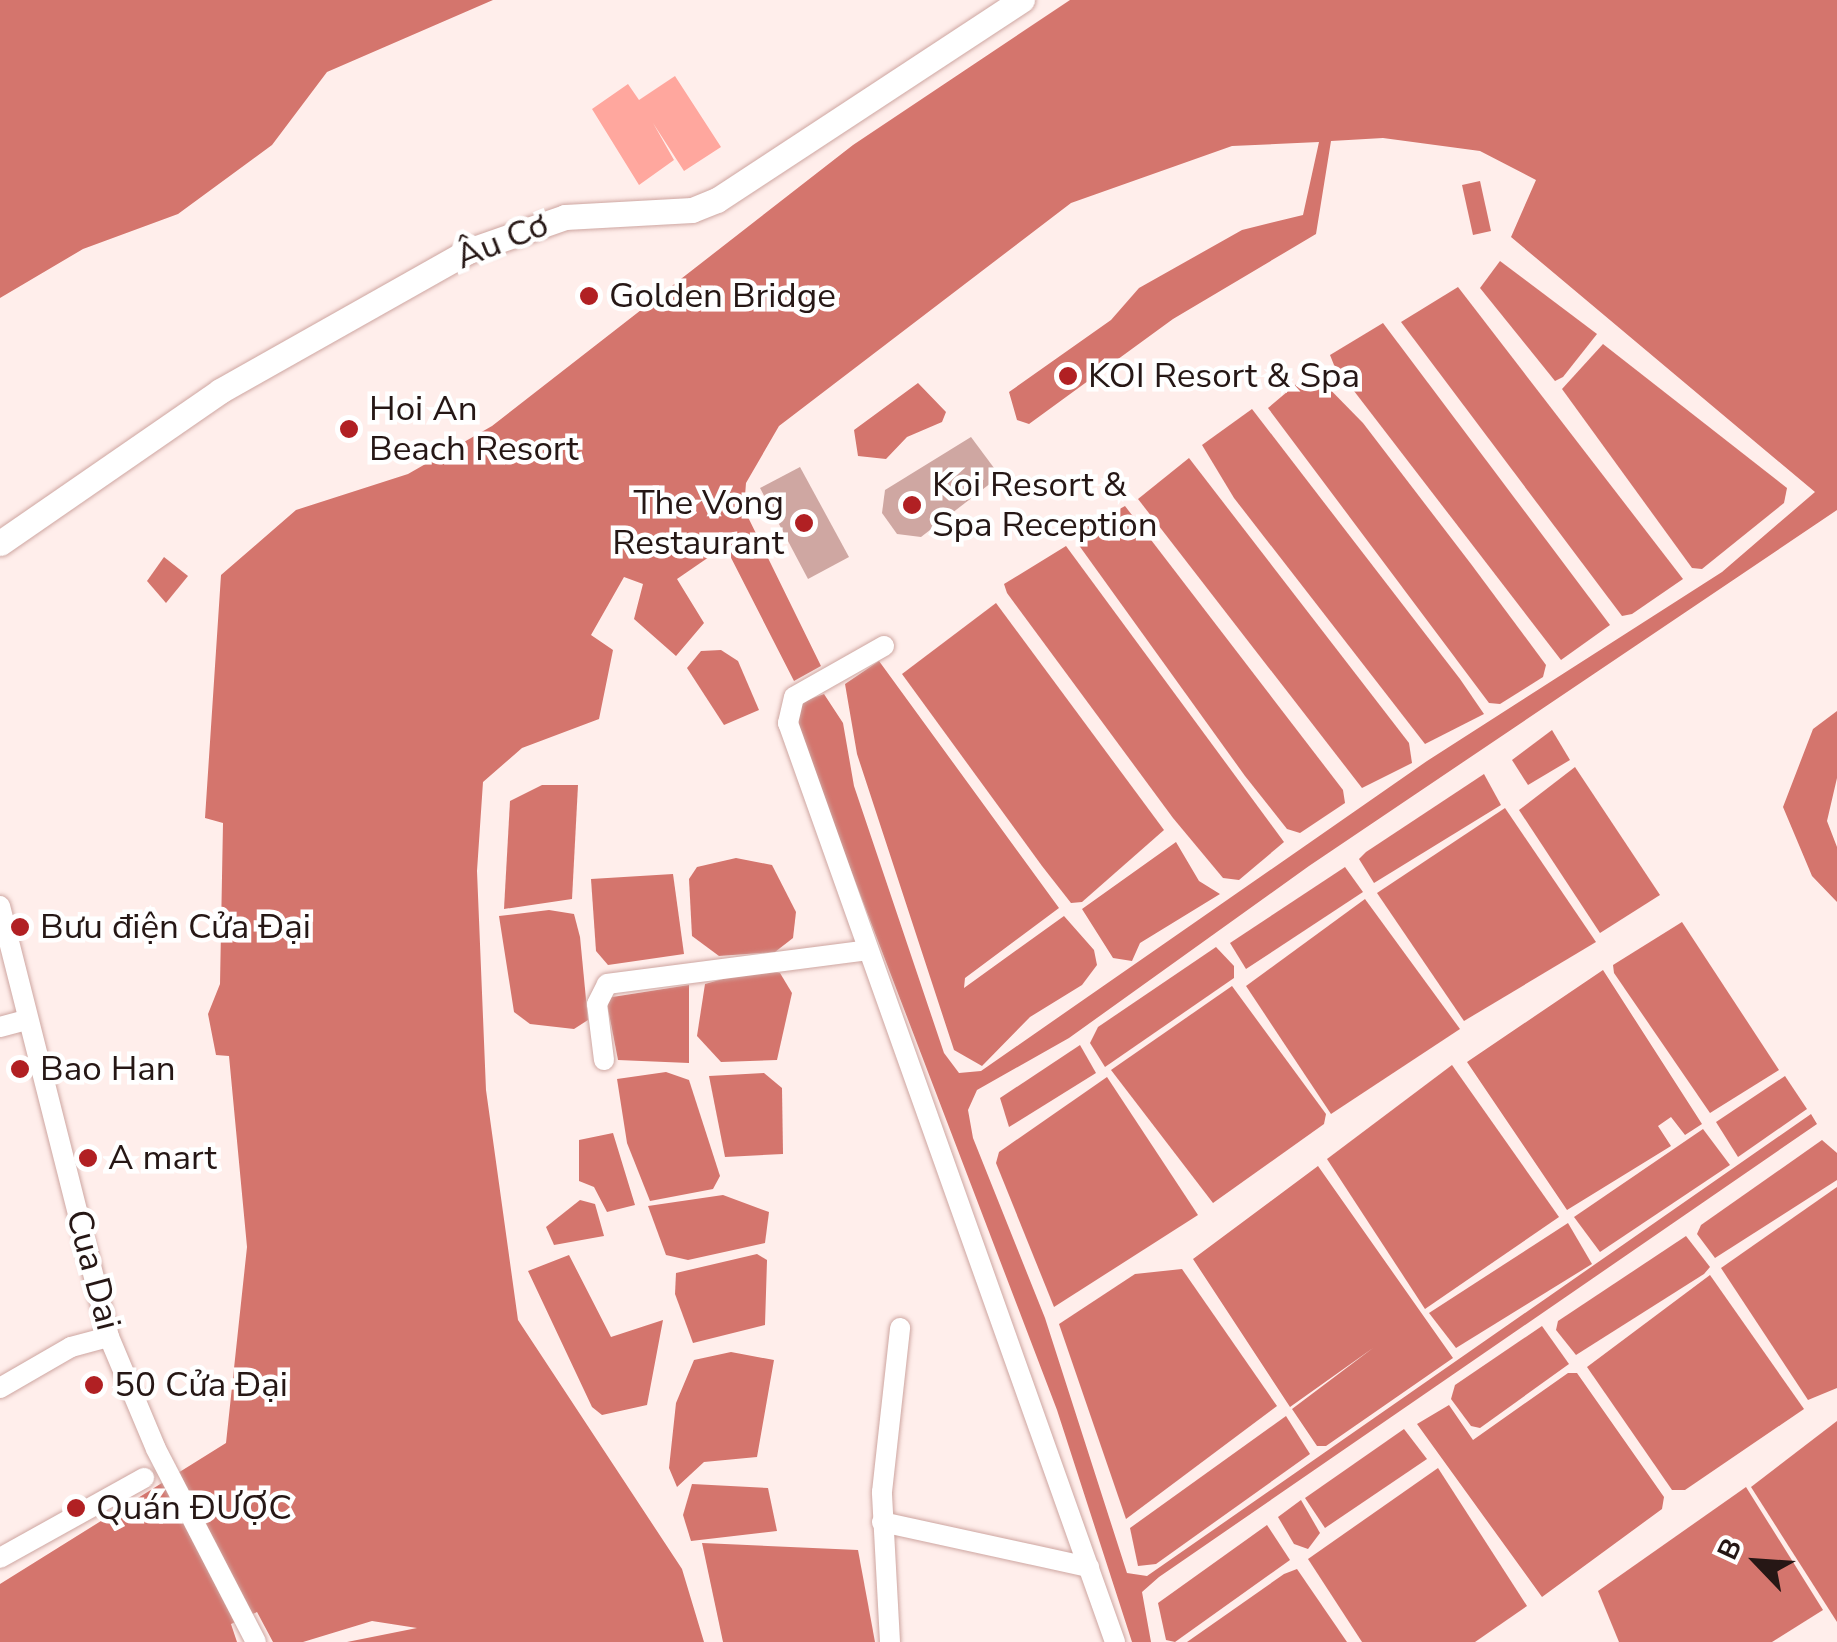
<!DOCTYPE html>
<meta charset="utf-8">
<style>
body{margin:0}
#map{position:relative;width:1837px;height:1642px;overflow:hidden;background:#ffeeeb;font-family:"Nunito Sans",sans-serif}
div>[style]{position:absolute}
.green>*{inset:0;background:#ffa79e}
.water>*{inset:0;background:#d4756d}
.building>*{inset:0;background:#cfa7a2}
.roads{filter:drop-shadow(0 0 2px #cea6a1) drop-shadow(0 0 2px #cea6a1)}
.minor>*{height:20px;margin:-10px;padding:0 10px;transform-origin:10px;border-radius:10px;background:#fff}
.major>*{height:25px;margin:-12.5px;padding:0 12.5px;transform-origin:12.5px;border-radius:12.5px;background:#fff}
.dots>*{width:28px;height:28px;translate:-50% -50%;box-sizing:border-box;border:5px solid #fff;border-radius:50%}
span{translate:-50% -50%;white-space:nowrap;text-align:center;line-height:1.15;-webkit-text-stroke:9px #fff;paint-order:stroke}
.street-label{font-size:35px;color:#261715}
.poi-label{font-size:35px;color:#261715}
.left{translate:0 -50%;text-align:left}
.right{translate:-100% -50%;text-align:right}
.north{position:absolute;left:1707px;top:1512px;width:100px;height:100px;-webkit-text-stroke:8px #fff;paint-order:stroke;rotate:295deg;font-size:28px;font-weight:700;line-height:40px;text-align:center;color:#261715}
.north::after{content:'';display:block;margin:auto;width:35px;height:45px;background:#261715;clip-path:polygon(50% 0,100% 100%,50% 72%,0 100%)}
</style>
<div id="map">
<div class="green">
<div style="clip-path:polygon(675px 76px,721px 147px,684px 171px,653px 123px,674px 160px,639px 185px,592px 109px,628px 84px,639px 100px)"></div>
</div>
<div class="water">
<div style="clip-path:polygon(0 0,493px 0,327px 72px,272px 145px,178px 214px,83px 249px,0 298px)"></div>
<div style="clip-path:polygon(1070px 0,1837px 0,1837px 510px,1309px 866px,1069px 1038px,977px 1090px,968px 1110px,973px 1138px,1045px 1318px,1127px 1573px,1147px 1576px,1811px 1114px,1817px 1124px,1159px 1577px,1142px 1592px,1151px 1642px,1132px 1642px,1057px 1410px,841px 844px,798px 723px,802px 702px,824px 694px,843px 723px,854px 786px,944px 1053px,959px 1073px,981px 1071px,1427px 761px,1722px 572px,1815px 492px,1511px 237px,1536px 180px,1480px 151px,1383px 138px,1331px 141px,1316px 234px,1173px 319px,1029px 424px,1017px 420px,1009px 392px,1111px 320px,1139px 288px,1242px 230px,1303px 215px,1319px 142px,1232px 146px,1071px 203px,779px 426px,746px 483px,744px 509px,821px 666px,794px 681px,725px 546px,677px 579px,704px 623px,676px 656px,634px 619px,643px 584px,624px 577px,591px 635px,613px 650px,599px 719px,522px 748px,483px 782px,477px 871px,486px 1090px,518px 1320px,682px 1569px,704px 1642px,347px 1642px,417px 1628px,372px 1621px,303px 1642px,273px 1642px,257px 1612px,231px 1624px,237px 1642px,0 1642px,0 1584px,226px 1443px,247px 1247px,229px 1056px,216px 1055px,208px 1014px,220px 984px,223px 823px,205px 818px,221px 575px,296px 510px,408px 474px,492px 426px,853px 145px)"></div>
<div style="clip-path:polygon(1480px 181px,1491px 231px,1473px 235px,1462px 185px)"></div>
<div style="clip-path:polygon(1500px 261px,1597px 334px,1563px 377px,1555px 381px,1480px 288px)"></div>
<div style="clip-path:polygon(1458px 287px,1683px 579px,1632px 614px,1622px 616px,1401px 322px)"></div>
<div style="clip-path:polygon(1383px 323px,1610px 625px,1561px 660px,1334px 365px,1330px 355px)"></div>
<div style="clip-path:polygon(1603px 344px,1787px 488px,1784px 503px,1702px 569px,1692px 568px,1562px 389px)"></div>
<div style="clip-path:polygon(1312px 371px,1363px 423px,1471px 564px,1546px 665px,1543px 677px,1500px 704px,1489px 703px,1268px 408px)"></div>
<div style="clip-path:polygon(918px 383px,946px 412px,942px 422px,907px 437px,886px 459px,858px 456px,854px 430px)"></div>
<div style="clip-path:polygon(1252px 409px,1460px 679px,1484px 714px,1425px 744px,1234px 498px,1202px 445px)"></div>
<div style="clip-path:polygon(1189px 458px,1409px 743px,1412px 763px,1362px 788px,1138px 499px)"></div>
<div style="clip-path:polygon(1125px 506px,1343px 790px,1345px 803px,1300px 833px,1287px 829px,1245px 776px,1078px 544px,1074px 534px)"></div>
<div style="clip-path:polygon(1066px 546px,1284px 842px,1239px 880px,1223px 878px,1173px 818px,1007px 593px,1004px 584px)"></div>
<div style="clip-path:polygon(164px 557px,188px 576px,166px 603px,147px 581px)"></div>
<div style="clip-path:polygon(996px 603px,1164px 830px,1082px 902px,1071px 903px,1042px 866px,902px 674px)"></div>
<div style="clip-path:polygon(721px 650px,738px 661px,759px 710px,724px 725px,687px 668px,701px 651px)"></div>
<div style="clip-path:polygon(879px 661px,1059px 908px,965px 978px,964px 988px,1064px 916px,1094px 950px,1097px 965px,1082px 985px,1030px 1017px,982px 1066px,954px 1050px,857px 754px,845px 684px)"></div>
<div style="clip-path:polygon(1837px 711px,1837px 778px,1827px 821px,1837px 847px,1837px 902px,1812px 876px,1783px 807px,1813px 729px)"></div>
<div style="clip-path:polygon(1552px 730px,1570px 760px,1528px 785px,1512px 760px)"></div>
<div style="clip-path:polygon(1575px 767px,1660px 895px,1600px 933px,1519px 810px)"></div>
<div style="clip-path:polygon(1484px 774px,1501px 805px,1374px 883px,1359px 859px,1366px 852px)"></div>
<div style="clip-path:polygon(542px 785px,578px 785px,572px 899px,504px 909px,510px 801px)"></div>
<div style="clip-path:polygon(1505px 808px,1596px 942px,1464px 1021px,1377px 893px)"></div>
<div style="clip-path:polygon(1176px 842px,1199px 881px,1220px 894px,1140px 943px,1132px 961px,1113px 958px,1082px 909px)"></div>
<div style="clip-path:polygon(736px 858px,772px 865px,796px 912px,793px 938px,775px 952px,719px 956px,692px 936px,689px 879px,697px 867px)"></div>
<div style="clip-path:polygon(1345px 867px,1363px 892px,1246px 969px,1230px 943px)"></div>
<div style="clip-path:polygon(673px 874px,684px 954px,608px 965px,596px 951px,591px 879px)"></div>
<div style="clip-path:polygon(1365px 899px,1460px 1029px,1331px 1114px,1246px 986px)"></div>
<div style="clip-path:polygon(549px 910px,574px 914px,580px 937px,588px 1020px,574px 1029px,530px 1024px,514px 1012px,499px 916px)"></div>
<div style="clip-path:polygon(1682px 922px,1779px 1070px,1710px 1113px,1614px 973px,1613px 965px)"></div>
<div style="clip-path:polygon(1216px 947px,1234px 966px,1234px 978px,1105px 1067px,1090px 1043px,1098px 1027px)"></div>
<div style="clip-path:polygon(759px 969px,780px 973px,792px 993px,777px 1060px,721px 1062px,697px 1036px,705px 984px)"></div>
<div style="clip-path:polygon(1603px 970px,1702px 1124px,1685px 1135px,1671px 1117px,1658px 1126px,1671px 1146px,1567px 1210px,1467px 1062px)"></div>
<div style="clip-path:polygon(689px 985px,689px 1063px,618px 1060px,606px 998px)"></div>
<div style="clip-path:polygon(1232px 986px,1326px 1114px,1324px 1124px,1213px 1203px,1111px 1070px)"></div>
<div style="clip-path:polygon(1080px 1045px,1096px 1073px,1009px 1127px,1000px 1098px)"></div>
<div style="clip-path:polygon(1452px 1065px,1559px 1217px,1425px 1309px,1327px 1159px)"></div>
<div style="clip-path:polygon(666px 1072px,689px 1080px,720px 1176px,713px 1189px,650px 1201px,627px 1143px,617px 1079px)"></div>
<div style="clip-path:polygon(764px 1073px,782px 1088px,783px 1154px,725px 1157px,709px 1076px)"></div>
<div style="clip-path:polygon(1785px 1076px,1807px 1109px,1738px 1157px,1716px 1122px)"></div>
<div style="clip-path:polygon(1107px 1077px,1198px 1215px,1054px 1307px,996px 1163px,999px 1152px)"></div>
<div style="clip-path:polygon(1703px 1129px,1730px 1165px,1600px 1252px,1574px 1217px)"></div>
<div style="clip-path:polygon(613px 1133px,635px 1205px,607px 1212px,594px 1187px,579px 1181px,579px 1140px)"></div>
<div style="clip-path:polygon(1822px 1140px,1837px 1153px,1837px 1180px,1715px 1258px,1697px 1234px,1701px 1225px)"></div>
<div style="clip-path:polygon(1318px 1166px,1453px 1358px,1326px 1446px,1317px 1446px,1292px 1409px,1373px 1348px,1290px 1407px,1193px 1259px)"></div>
<div style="clip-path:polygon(1837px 1187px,1837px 1388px,1808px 1400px,1721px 1268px)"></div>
<div style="clip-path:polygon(723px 1195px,769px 1212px,765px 1243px,688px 1260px,666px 1255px,648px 1206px)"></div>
<div style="clip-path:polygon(580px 1200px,595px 1204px,604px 1236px,554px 1245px,546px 1227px)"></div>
<div style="clip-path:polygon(1568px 1223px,1592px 1264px,1456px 1348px,1429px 1313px)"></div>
<div style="clip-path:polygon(1686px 1236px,1710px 1267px,1704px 1274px,1576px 1355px,1556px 1330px,1558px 1321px)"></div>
<div style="clip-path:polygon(757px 1254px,767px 1260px,765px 1325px,693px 1343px,675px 1294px,676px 1273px)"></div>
<div style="clip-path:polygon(569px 1255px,611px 1337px,663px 1320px,647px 1405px,602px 1415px,592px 1407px,528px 1271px)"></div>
<div style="clip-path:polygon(1182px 1269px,1277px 1406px,1126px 1519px,1059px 1324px,1135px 1274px)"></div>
<div style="clip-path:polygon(1710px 1275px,1804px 1409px,1685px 1490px,1672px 1490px,1587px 1367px)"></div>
<div style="clip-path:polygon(1542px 1326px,1569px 1364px,1480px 1428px,1471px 1426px,1451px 1399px,1455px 1385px)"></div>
<div style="clip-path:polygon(731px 1352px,774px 1360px,757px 1457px,704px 1462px,677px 1487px,669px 1468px,676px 1403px,694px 1360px)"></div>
<div style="clip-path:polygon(1568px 1373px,1577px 1373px,1664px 1497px,1662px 1509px,1542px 1597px,1417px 1424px,1449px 1405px,1473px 1440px)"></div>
<div style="clip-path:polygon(1286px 1416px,1310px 1454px,1156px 1564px,1138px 1566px,1130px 1528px)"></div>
<div style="clip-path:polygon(1837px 1421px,1837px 1622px,1751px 1487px)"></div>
<div style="clip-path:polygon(1404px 1429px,1427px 1459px,1325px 1528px,1305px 1498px)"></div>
<div style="clip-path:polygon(1438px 1468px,1527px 1606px,1475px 1642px,1362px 1642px,1308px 1559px)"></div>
<div style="clip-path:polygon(692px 1484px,768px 1488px,777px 1531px,691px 1541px,683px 1515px)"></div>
<div style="clip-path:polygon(1746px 1487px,1823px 1610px,1772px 1642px,1619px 1642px,1598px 1591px)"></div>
<div style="clip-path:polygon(1301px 1500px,1320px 1533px,1308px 1549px,1294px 1544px,1278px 1517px)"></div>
<div style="clip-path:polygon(1267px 1525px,1290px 1560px,1175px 1642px,1166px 1640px,1158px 1603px)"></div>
<div style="clip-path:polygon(702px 1543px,858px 1550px,875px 1642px,723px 1642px)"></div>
<div style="clip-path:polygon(1297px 1569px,1347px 1642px,1187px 1642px,1284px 1574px)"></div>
</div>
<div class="building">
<div style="clip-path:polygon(971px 437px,1000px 476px,921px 537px,897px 534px,882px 513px,885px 490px)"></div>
<div style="clip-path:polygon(800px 467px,849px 557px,808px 579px,760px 488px)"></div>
</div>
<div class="roads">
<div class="minor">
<div style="left:884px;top:646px;width:103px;rotate:150.5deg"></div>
<div style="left:794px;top:697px;width:27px;rotate:103deg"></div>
<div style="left:788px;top:723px;width:975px;rotate:70.41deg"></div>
<div style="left:0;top:906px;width:445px;rotate:75.8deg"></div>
<div style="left:109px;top:1337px;width:121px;rotate:67.2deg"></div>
<div style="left:156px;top:1449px;width:217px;rotate:62.6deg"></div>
<div style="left:0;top:1027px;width:27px;rotate:-15deg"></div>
<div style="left:604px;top:1060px;width:56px;rotate:-97.1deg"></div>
<div style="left:597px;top:1004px;width:22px;rotate:-63deg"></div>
<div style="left:607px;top:984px;width:263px;rotate:-7.4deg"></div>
<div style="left:0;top:1388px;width:82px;rotate:-30deg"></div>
<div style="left:71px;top:1347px;width:39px;rotate:-15deg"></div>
<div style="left:882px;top:1522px;width:212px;rotate:12.3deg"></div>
<div style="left:0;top:1558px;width:165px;rotate:-29.1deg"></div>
<div style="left:890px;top:1642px;width:150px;rotate:-93.1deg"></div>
<div style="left:882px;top:1492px;width:165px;rotate:-83.7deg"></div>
</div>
<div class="major">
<div style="left:0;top:543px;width:267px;rotate:-34.6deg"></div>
<div style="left:220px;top:391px;width:285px;rotate:-29.4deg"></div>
<div style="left:468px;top:251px;width:103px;rotate:-19.3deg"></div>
<div style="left:565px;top:217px;width:127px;rotate:-3.2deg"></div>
<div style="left:692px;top:210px;width:27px;rotate:-22deg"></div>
<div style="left:717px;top:200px;width:365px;rotate:-33.3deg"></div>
</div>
</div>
<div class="dots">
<div style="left:589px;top:296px;background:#b12023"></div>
<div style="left:1068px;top:376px;background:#b12023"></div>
<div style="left:349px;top:429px;background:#b12023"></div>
<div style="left:912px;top:505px;background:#b12023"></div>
<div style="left:804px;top:523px;background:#b12023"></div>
<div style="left:20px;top:927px;background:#b12023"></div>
<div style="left:20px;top:1069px;background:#b12023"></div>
<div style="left:88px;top:1158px;background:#b12023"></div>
<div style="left:94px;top:1385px;background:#b12023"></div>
<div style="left:76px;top:1508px;background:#b12023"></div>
</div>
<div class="street-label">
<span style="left:502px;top:241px;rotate:-22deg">Âu Cơ</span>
<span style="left:93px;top:1270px;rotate:75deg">Cua Dai</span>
</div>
<div class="poi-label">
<span class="left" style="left:609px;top:296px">Golden Bridge</span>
<span class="left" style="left:1088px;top:376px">KOI Resort &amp; Spa</span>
<span class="left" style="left:369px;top:429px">Hoi An<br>Beach Resort</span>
<span class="left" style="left:932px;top:505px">Koi Resort &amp;<br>Spa Reception</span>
<span class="right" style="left:784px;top:523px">The Vong<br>Restaurant</span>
<span class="left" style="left:40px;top:927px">Bưu điện Cửa Đại</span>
<span class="left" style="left:40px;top:1069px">Bao Han</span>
<span class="left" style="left:108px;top:1158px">A mart</span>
<span class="left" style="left:114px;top:1385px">50 Cửa Đại</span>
<span class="left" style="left:96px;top:1508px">Quán ĐƯỢC</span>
</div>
<div class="north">B</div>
</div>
